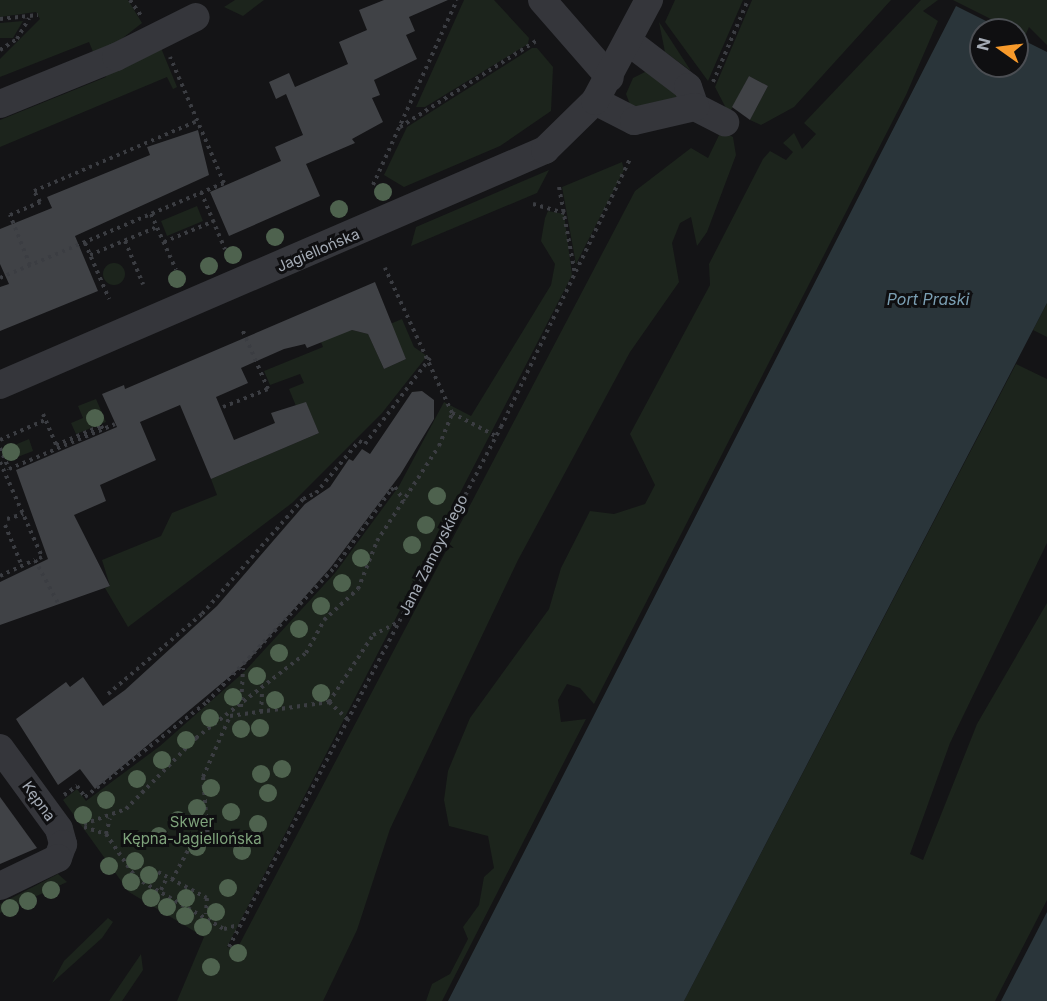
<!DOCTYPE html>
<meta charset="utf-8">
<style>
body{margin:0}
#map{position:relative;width:1047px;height:1001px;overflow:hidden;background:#141416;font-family:Inter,sans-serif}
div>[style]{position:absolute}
.green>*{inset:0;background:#1c241c}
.round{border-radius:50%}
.water>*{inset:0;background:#2a353a}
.building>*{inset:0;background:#404246}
.path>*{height:4px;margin-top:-2px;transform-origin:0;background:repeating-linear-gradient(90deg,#3b3d42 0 3px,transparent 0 7.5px)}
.minor>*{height:28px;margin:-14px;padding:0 14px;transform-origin:14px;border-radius:14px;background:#35363b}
.trees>*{width:18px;height:18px;margin:-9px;border-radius:50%;background:#4e624e}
span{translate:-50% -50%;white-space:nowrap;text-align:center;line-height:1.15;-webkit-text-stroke:6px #0f0f11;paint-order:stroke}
.street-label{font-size:15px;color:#a5acb6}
.park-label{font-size:15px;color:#7ea27b}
.water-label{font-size:16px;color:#7b9fb3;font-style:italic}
.north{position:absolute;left:969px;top:18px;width:60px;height:60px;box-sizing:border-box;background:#0f0f11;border:2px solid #4b4e53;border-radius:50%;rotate:284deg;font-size:16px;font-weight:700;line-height:24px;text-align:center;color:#a5acb6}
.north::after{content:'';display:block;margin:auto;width:21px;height:27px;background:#f79a2b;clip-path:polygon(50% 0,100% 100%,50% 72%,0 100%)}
</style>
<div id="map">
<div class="green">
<div style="clip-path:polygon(0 0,128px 0,142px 23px,96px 59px,89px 42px,0 77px,0 59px,40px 19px,36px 12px,0 17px)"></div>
<div style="clip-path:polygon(235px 0,264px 0,243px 16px,224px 7px)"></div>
<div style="clip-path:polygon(464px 0,494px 0,529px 38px,528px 44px,425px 107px,416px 107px)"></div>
<div style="clip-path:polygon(675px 0,743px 0,708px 81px,665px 22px)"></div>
<div style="clip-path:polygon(752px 0,891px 0,794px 107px,761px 125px,750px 120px,768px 86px,749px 76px,729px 114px,715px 87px)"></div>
<div style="clip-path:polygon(921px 0,938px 0,923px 11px,938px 21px,906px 95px,594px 704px,580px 688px,567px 684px,558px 700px,561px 722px,586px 719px,442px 1001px,426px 1001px,432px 984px,450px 974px,468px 939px,463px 927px,479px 905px,484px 877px,494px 868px,488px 836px,449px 826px,444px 800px,448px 771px,470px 718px,549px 609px,561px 568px,590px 511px,614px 514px,645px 504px,655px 485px,630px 434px,710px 285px,709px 264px,763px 159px,770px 151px,786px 160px,793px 152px,783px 143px,794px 133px,802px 149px,816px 134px,804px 123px)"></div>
<div style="clip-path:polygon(953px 0,1047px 0,1047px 45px,1029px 27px,1025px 36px)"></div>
<div style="clip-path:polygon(23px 21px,13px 38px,0 38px,0 23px)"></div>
<div style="clip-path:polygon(659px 22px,691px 71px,665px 52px)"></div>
<div style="clip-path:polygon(159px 43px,177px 87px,173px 89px,167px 77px,0 147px,0 120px,106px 77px,104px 71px)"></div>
<div style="clip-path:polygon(532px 48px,537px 48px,553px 67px,551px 111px,500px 146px,404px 187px,384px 175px,407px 127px)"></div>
<div style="clip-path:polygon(647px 71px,682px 95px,634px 115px,626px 94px,633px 78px)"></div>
<div style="clip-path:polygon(721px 131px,733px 137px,736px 155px,707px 232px,697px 246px,691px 217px,680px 223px,672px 243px,679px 282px,630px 352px,518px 560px,390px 829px,357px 930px,323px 1001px,177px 1001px,204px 937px,129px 892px,63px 800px,77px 789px,86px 801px,160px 746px,244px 672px,335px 573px,399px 486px,444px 402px,471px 416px,551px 285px,555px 264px,541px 241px,545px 218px,548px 211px,564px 214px,572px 275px,227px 947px,237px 949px,635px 191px,691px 148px,708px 158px)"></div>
<div style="clip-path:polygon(622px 162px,624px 170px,576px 264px,562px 187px)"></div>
<div style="clip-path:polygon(549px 170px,537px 193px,411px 246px,416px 227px)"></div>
<div style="clip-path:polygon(197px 206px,203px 221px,167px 236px,161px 221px)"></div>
<div class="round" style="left:103px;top:263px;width:22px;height:22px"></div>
<div style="clip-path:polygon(1047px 303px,1047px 337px,1033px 330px)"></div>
<div style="clip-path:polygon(402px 319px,414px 347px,427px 356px,382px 413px,292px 503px,128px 627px,105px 588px,110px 586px,102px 560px,161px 536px,172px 513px,217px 495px,211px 479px,319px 433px,306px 403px,296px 406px,289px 389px,304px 383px,300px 374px,270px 385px,264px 371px,323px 347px,321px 342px,339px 331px,352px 330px,368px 334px,384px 369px,406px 359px,390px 324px)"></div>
<div style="clip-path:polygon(1016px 364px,1047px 379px,1047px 543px,950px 743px,910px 854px,923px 860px,977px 724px,1047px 603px,1047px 900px,995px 1001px,684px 1001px)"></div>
<div style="clip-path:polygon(96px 399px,106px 422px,76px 434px,71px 423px,83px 418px,78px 406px)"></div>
<div style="clip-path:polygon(29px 439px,33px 451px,10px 460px,5px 449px)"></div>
<div style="clip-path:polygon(58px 874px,67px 882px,0 913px,0 904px)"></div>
<div style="clip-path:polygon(108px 918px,113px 922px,102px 938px,52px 983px,64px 961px)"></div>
<div style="clip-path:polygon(141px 954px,143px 970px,122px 1001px,109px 1001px)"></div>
</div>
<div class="water">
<div style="clip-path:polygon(956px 6px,1004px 30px,981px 30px,981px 66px,1017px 66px,1017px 37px,1047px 52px,1047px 303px,684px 1001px,448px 1001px)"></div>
<div style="clip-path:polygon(1047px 912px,1047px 1001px,1001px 1001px)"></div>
</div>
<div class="building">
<div style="clip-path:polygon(384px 0,448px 0,409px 17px,415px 31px,406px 35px,417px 59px,374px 80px,380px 95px,372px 98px,383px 122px,352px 139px,355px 143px,306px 164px,320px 196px,229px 236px,210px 192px,281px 161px,275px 147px,303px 135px,286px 94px,276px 99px,269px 82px,289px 73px,295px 87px,348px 64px,339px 42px,367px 30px,359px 10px)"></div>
<div style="clip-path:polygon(749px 76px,768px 86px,750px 120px,732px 107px)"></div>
<div style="clip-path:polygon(198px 130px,209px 175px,75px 236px,98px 291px,0 331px,0 287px,9px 284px,0 264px,0 229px,52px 208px,47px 197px,150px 155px,147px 147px)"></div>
<div style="clip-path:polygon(375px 282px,406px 359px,384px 369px,368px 334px,352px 330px,307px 348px,305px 344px,284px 349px,241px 368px,248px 383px,216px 397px,234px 440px,275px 423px,271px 413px,306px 402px,319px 433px,211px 479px,180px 405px,140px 422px,156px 460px,100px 485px,106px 501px,74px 515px,110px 586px,0 625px,0 582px,48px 559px,16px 470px,117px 427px,102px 394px,124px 385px,125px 389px)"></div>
<div style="clip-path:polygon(422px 391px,434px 400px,434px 419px,400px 475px,331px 567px,246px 663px,95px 789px,80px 769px,58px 785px,16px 719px,66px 682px,70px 687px,83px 677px,103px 706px,125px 690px,217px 606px,305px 504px,330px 487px,349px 459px,353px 461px,362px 449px,370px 454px,412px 392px)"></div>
<div style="clip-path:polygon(0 797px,37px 848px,0 864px)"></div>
</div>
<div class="path">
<div style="left:130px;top:0;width:21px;rotate:55deg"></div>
<div style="left:0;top:19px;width:38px;rotate:-6deg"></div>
<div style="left:0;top:50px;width:20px;rotate:-33deg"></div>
<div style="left:17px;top:39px;width:24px;rotate:-60deg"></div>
<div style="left:713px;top:82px;width:89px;rotate:-66.9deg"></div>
<div style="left:400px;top:127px;width:161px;rotate:-32.3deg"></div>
<div style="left:373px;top:185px;width:203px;rotate:-65.6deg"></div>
<div style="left:559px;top:187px;width:88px;rotate:79.6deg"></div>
<div style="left:201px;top:192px;width:62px;rotate:67.2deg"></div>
<div style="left:533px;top:204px;width:33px;rotate:16deg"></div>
<div style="left:151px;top:214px;width:61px;rotate:65.9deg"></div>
<div style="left:125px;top:241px;width:47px;rotate:67.3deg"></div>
<div style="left:164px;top:242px;width:54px;rotate:-22.8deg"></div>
<div style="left:85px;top:243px;width:61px;rotate:66.8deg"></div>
<div style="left:90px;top:255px;width:73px;rotate:-22.7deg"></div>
<div style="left:30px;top:265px;width:54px;rotate:-111.8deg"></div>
<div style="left:10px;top:215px;width:33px;rotate:-23deg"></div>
<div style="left:40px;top:202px;width:13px;rotate:-119deg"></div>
<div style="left:34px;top:191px;width:177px;rotate:-23.2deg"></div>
<div style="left:0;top:278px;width:243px;rotate:-23deg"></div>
<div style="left:224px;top:183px;width:137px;rotate:-113.2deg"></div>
<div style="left:223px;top:407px;width:48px;rotate:-21.8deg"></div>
<div style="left:268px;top:389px;width:65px;rotate:-113.4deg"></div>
<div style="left:452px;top:413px;width:50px;rotate:27.6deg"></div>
<div style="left:43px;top:414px;width:34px;rotate:67deg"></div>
<div style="left:56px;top:445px;width:49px;rotate:-22.9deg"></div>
<div style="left:101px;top:426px;width:7px;rotate:56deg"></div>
<div style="left:0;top:440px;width:49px;rotate:-24deg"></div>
<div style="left:0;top:448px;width:23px;rotate:67deg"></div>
<div style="left:9px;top:469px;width:115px;rotate:-23deg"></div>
<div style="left:0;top:462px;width:104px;rotate:66.1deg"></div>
<div style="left:42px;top:557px;width:8px;rotate:157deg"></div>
<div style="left:7px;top:519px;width:17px;rotate:-17deg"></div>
<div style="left:5px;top:525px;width:44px;rotate:67.5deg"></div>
<div style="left:0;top:576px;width:38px;rotate:-25deg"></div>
<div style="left:35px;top:560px;width:51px;rotate:61.9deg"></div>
<div style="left:108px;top:694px;width:123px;rotate:-40.4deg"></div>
<div style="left:202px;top:614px;width:153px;rotate:-48.7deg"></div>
<div style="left:303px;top:499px;width:14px;rotate:-25deg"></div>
<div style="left:316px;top:493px;width:67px;rotate:-50.4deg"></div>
<div style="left:359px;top:441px;width:7px;rotate:27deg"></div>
<div style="left:365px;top:444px;width:108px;rotate:-52.9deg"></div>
<div style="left:329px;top:702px;width:25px;rotate:43deg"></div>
<div style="left:241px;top:707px;width:39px;rotate:-87deg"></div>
<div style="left:261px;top:712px;width:20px;rotate:-87deg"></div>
<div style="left:64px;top:795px;width:16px;rotate:-35deg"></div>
<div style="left:77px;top:786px;width:14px;rotate:54deg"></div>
<div style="left:85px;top:797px;width:155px;rotate:-37.9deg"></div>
<div style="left:207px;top:702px;width:186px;rotate:-46.5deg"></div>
<div style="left:335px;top:567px;width:95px;rotate:-54deg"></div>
<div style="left:391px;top:490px;width:5px;rotate:-37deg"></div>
<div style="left:395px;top:487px;width:17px;rotate:57deg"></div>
<div style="left:84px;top:824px;width:45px;rotate:-19.7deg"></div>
<div style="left:126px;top:809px;width:100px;rotate:-45.4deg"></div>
<div style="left:196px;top:738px;width:139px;rotate:-37.7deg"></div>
<div style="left:306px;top:653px;width:38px;rotate:-61deg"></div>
<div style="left:324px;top:620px;width:46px;rotate:-42.4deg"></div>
<div style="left:358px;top:589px;width:52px;rotate:-68.4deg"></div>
<div style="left:377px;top:541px;width:113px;rotate:-56.9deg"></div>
<div style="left:439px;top:446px;width:35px;rotate:-68deg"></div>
<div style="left:452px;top:413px;width:160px;rotate:-114.8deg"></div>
<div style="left:84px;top:827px;width:23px;rotate:18deg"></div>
<div style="left:106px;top:834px;width:53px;rotate:55.7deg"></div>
<div style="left:136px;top:878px;width:102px;rotate:30.1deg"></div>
<div style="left:224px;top:929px;width:15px;rotate:-16deg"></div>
<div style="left:106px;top:834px;width:16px;rotate:-76deg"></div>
<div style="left:158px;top:872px;width:55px;rotate:28deg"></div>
<div style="left:207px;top:898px;width:16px;rotate:94deg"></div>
<div style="left:172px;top:880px;width:44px;rotate:-61.7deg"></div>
<div style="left:193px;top:841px;width:15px;rotate:-4deg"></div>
<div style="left:208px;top:840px;width:63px;rotate:-94.5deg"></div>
<div style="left:203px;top:777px;width:67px;rotate:-66.1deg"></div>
<div style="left:230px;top:716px;width:100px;rotate:-8deg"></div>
<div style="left:329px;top:702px;width:80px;rotate:-56.7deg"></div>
<div style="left:373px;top:635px;width:27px;rotate:-27deg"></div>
<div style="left:161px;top:890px;width:14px;rotate:-65deg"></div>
<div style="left:229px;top:947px;width:587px;rotate:-62.39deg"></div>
<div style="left:501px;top:427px;width:297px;rotate:-64.3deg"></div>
</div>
<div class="minor">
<div style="left:542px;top:0;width:103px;rotate:48.9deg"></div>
<div style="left:629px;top:42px;width:74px;rotate:37.3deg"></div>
<div style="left:688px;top:87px;width:21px;rotate:71deg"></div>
<div style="left:695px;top:107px;width:34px;rotate:27deg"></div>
<div style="left:595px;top:101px;width:44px;rotate:27.1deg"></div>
<div style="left:634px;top:121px;width:63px;rotate:-12.9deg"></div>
<div style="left:0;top:104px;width:125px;rotate:-22.1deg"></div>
<div style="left:116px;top:57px;width:89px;rotate:-26.6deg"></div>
<div style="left:0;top:385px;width:594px;rotate:-23.33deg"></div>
<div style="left:545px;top:150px;width:70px;rotate:-44.4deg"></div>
<div style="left:595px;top:101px;width:115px;rotate:-61.9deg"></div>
<div style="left:0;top:748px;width:100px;rotate:53.9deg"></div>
<div style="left:59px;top:829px;width:16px;rotate:75deg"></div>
<div style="left:63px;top:844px;width:15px;rotate:110deg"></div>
<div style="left:58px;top:858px;width:64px;rotate:154.2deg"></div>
</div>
<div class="trees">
<div style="left:383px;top:192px"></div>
<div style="left:339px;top:209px"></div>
<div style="left:275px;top:237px"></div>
<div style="left:233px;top:255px"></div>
<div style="left:209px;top:266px"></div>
<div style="left:177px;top:279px"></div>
<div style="left:95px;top:418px"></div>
<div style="left:11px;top:452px"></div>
<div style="left:437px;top:496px"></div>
<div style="left:426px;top:525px"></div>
<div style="left:412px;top:545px"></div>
<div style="left:361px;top:558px"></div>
<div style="left:342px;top:583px"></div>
<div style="left:321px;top:606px"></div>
<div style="left:299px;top:629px"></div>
<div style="left:279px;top:653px"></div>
<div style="left:257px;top:676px"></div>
<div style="left:321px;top:693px"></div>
<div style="left:233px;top:697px"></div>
<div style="left:275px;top:700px"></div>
<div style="left:210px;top:718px"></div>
<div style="left:260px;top:728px"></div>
<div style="left:241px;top:729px"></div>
<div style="left:186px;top:740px"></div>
<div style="left:162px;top:760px"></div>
<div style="left:282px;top:769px"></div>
<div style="left:261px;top:774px"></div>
<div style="left:137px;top:779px"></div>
<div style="left:211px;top:788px"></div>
<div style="left:268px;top:793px"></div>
<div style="left:106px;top:800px"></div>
<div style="left:197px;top:808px"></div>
<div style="left:231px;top:812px"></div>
<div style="left:83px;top:815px"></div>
<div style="left:178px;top:820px"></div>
<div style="left:258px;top:824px"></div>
<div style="left:159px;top:836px"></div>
<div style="left:197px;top:847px"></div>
<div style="left:242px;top:851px"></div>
<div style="left:135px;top:861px"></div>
<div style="left:109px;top:866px"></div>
<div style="left:149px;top:875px"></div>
<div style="left:131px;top:882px"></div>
<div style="left:228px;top:888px"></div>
<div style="left:51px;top:890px"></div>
<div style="left:151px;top:898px"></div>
<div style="left:186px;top:898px"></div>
<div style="left:28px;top:901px"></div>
<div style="left:167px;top:907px"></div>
<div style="left:10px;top:908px"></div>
<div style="left:216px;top:912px"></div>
<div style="left:185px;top:916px"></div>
<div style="left:203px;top:927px"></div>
<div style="left:238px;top:953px"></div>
<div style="left:211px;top:967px"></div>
</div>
<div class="street-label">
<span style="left:318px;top:250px;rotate:-23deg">Jagiellońska</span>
<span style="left:433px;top:555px;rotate:-63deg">Jana Zamoyskiego</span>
<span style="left:39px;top:801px;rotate:54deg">Kępna</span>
</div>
<div class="park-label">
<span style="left:192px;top:830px">Skwer<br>Kępna-Jagiellońska</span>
</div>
<div class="water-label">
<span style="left:928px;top:299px">Port Praski</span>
</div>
<div class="north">N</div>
</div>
